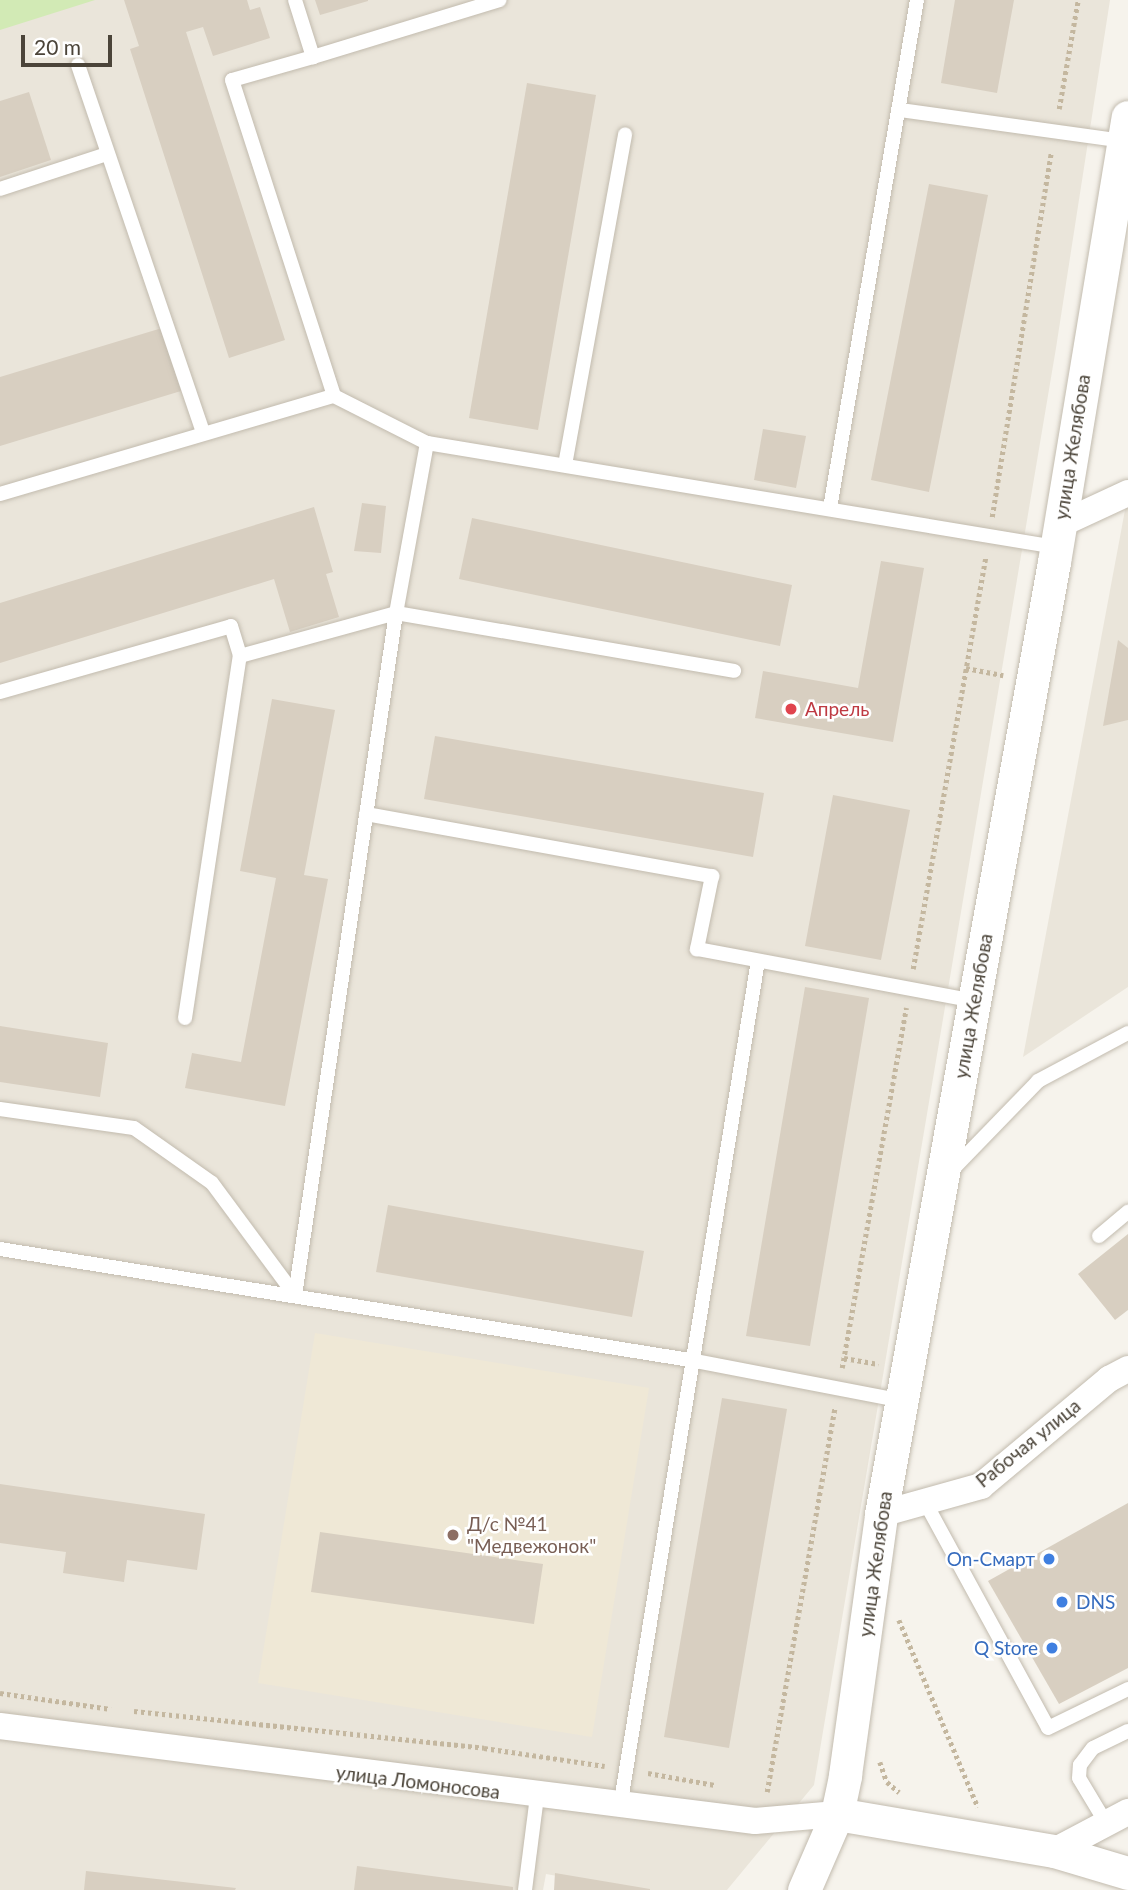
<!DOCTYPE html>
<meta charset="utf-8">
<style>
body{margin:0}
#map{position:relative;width:1128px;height:1890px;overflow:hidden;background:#f6f3ec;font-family:Lato,sans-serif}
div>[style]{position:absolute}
.residential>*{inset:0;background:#eae5da}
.education>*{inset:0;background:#efe8d6}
.green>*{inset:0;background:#d2eab5}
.building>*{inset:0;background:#d8cfc1}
.path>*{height:4.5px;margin-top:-2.25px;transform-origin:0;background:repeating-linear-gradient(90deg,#c4b79f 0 3.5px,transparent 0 7px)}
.roads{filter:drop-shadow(0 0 2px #c2bbae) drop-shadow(0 0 2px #c2bbae)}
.service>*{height:14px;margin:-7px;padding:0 7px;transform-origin:7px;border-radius:7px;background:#fff}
.minor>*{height:26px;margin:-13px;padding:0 13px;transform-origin:13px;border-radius:13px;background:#fff}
.tertiary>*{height:33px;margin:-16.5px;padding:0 16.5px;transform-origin:16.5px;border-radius:16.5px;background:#fff}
.dots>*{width:19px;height:19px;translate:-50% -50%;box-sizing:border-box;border:4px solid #fff;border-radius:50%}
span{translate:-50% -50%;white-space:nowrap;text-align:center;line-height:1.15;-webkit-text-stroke:5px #fff;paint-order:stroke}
.street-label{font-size:19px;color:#4b4439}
.health-label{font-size:19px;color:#be3a42}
.left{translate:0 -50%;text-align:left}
.education-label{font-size:19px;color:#785e54}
.shop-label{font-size:19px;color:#366cbe}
.right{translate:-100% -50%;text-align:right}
.scale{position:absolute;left:21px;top:35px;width:91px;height:32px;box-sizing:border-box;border:4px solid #4b4439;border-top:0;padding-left:9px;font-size:21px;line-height:24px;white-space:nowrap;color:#4b4439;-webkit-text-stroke:5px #fff;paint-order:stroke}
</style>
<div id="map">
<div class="residential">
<div style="clip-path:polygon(0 0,1110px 0,1056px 348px,814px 1785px,727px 1890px,637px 1890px,546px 1874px,543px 1890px,0 1890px)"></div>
<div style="clip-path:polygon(1128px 494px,1128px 987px,1023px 1057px)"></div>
</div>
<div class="education">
<div style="clip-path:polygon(315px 1333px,649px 1388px,592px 1737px,258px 1683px)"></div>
</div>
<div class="green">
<div style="clip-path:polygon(0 0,95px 0,0 30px)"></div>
</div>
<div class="building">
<div style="clip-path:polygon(124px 0,247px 0,250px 10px,260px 7px,270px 38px,213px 56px,203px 27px,186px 32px,285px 340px,229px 358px,130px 49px,139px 46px)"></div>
<div style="clip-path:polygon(315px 0,368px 0,368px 1px,320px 15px)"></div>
<div style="clip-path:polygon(955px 0,1014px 0,997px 93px,941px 83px)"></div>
<div style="clip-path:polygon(527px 83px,596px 95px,538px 430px,469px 418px)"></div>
<div style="clip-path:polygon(29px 92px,51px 160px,0 177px,0 101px)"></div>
<div style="clip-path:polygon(929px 184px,988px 195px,929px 492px,871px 480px)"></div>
<div style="clip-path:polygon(162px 328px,181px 391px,0 446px,0 377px)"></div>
<div style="clip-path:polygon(763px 429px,806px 436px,796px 488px,754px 480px)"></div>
<div style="clip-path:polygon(362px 503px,386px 506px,381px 553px,354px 551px)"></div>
<div style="clip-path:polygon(314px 507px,333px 572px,326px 574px,339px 617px,290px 632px,274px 579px,0 663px,0 603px)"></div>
<div style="clip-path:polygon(472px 518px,792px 585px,780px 646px,459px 579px)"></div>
<div style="clip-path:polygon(881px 561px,924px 568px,893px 742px,755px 718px,763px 671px,858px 688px)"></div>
<div style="clip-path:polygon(1118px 640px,1128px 648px,1128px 720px,1103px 726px)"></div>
<div style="clip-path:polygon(272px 699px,335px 710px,304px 875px,328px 879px,285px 1106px,185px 1088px,192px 1053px,241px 1062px,276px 878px,240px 871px)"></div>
<div style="clip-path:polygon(435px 736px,764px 793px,753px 857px,424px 799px)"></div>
<div style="clip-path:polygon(833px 795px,910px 810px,881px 960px,805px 946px)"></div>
<div style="clip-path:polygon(805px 987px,869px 998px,810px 1346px,746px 1336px)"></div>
<div style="clip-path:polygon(0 1026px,108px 1043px,100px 1097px,0 1082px)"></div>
<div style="clip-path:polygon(388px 1205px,644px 1251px,632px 1317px,376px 1272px)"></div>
<div style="clip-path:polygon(1128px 1234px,1128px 1310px,1115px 1320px,1078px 1274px)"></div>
<div style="clip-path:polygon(722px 1398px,787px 1409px,729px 1748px,664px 1737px)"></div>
<div style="clip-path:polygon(0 1484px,205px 1514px,197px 1570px,127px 1560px,124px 1582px,63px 1573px,66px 1552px,0 1543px)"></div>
<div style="clip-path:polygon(1128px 1503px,1128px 1668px,1059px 1704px,988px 1581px)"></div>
<div style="clip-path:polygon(320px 1532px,543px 1564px,534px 1624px,311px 1592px)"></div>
<div style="clip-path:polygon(357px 1866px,513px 1887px,513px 1890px,354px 1890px)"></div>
<div style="clip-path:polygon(86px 1871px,236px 1888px,235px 1890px,84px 1890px)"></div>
<div style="clip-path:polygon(555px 1873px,650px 1889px,650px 1890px,554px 1890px)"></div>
</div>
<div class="path">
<div style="left:1059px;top:109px;width:111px;rotate:-80.1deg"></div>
<div style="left:992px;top:517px;width:369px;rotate:-80.8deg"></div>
<div style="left:966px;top:668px;width:38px;rotate:11deg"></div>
<div style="left:913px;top:969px;width:418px;rotate:-80deg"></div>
<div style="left:844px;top:1358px;width:35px;rotate:10deg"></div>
<div style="left:842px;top:1368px;width:366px;rotate:-79.9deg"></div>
<div style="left:899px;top:1620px;width:203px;rotate:67.1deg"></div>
<div style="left:0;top:1693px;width:112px;rotate:8.2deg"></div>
<div style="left:134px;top:1711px;width:352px;rotate:6deg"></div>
<div style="left:484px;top:1748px;width:122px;rotate:8.5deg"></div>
<div style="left:880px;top:1762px;width:21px;rotate:71deg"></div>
<div style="left:887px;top:1782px;width:16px;rotate:40deg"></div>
<div style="left:648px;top:1773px;width:68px;rotate:10.2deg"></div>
<div style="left:767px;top:1792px;width:390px;rotate:-80deg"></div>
</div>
<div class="roads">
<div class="service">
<div style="left:295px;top:0;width:60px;rotate:72.5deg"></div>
<div style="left:313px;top:57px;width:84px;rotate:164.1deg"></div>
<div style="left:232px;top:80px;width:332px;rotate:72.1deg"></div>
<div style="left:313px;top:57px;width:195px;rotate:-17deg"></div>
<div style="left:78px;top:65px;width:389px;rotate:71.2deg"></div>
<div style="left:900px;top:110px;width:225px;rotate:7.9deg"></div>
<div style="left:0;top:189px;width:113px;rotate:-18.1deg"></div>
<div style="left:427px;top:443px;width:638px;rotate:9.39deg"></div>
<div style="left:565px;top:465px;width:336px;rotate:-79.7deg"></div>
<div style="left:0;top:494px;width:348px;rotate:-16.4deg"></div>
<div style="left:334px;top:396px;width:104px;rotate:26.8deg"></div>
<div style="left:427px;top:443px;width:173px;rotate:100.3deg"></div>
<div style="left:396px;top:613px;width:689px;rotate:98.42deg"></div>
<div style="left:830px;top:508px;width:515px;rotate:-80.28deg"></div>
<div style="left:0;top:692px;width:240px;rotate:-15.9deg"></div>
<div style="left:231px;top:626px;width:31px;rotate:73deg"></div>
<div style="left:240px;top:656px;width:162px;rotate:-15.4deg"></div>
<div style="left:396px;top:613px;width:343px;rotate:9.7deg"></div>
<div style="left:366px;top:814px;width:352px;rotate:10.2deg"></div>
<div style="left:712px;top:876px;width:75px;rotate:101.6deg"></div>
<div style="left:697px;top:949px;width:282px;rotate:10.6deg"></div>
<div style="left:185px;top:1018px;width:366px;rotate:-81.4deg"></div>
<div style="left:0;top:1109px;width:135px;rotate:8.1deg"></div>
<div style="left:134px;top:1128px;width:95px;rotate:35.2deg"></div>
<div style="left:212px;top:1183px;width:139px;rotate:53.5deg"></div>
<div style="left:949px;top:1173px;width:128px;rotate:-45.9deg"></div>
<div style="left:1038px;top:1081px;width:102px;rotate:-28.1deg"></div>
<div style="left:1099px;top:1236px;width:38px;rotate:-40deg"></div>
<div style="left:0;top:1249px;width:699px;rotate:9.14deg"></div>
<div style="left:690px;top:1360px;width:216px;rotate:10.9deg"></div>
<div style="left:925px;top:1502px;width:257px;rotate:61.4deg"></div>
<div style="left:1048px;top:1728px;width:89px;rotate:-26deg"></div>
<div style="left:620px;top:1807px;width:857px;rotate:-80.74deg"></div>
<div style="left:1106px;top:1823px;width:52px;rotate:-121deg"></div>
<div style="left:1079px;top:1778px;width:13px;rotate:-86deg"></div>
<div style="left:1080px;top:1765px;width:21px;rotate:-53deg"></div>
<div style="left:1093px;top:1748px;width:39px;rotate:-26deg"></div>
<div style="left:525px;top:1890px;width:95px;rotate:-82.7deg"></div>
</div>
<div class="minor">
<div style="left:1059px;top:525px;width:76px;rotate:-24.9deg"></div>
<div style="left:881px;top:1514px;width:104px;rotate:-15.6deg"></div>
<div style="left:981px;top:1486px;width:167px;rotate:-39.9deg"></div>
<div style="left:1109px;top:1379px;width:21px;rotate:-28deg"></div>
<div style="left:0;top:1726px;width:761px;rotate:7.17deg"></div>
<div style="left:755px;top:1821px;width:82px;rotate:-4.9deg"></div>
<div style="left:1054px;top:1851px;width:84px;rotate:-27.8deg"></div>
</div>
<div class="tertiary">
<div style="left:837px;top:1814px;width:220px;rotate:9.7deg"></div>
<div style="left:1054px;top:1851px;width:77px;rotate:16.6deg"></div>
<div style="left:804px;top:1890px;width:83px;rotate:-66.5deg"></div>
<div style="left:837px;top:1814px;width:40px;rotate:-78deg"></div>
<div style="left:845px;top:1775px;width:263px;rotate:-82.1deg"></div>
<div style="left:881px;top:1514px;width:968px;rotate:-79.7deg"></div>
<div style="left:1054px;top:562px;width:451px;rotate:-80.6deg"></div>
</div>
</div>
<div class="dots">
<div style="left:791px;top:709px;background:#e0444e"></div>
<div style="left:453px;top:1535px;background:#8d6e63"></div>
<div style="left:1049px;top:1559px;background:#3f7fe0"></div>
<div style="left:1062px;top:1602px;background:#3f7fe0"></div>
<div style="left:1052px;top:1648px;background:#3f7fe0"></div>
</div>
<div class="street-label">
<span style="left:1072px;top:447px;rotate:-81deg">улица Желябова</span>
<span style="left:973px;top:1006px;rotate:-80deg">улица Желябова</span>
<span style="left:1028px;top:1443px;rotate:-39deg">Рабочая улица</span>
<span style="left:875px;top:1564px;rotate:-82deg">улица Желябова</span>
<span style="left:418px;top:1782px;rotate:7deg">улица Ломоносова</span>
</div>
<div class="health-label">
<span class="left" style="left:805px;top:709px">Апрель</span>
</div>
<div class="education-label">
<span class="left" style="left:467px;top:1535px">Д/с №41<br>"Медвежонок"</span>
</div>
<div class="shop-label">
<span class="right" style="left:1035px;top:1559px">On-Смарт</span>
<span class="left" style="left:1076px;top:1602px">DNS</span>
<span class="right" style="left:1038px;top:1648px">Q Store</span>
</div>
<div class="scale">20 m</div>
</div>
